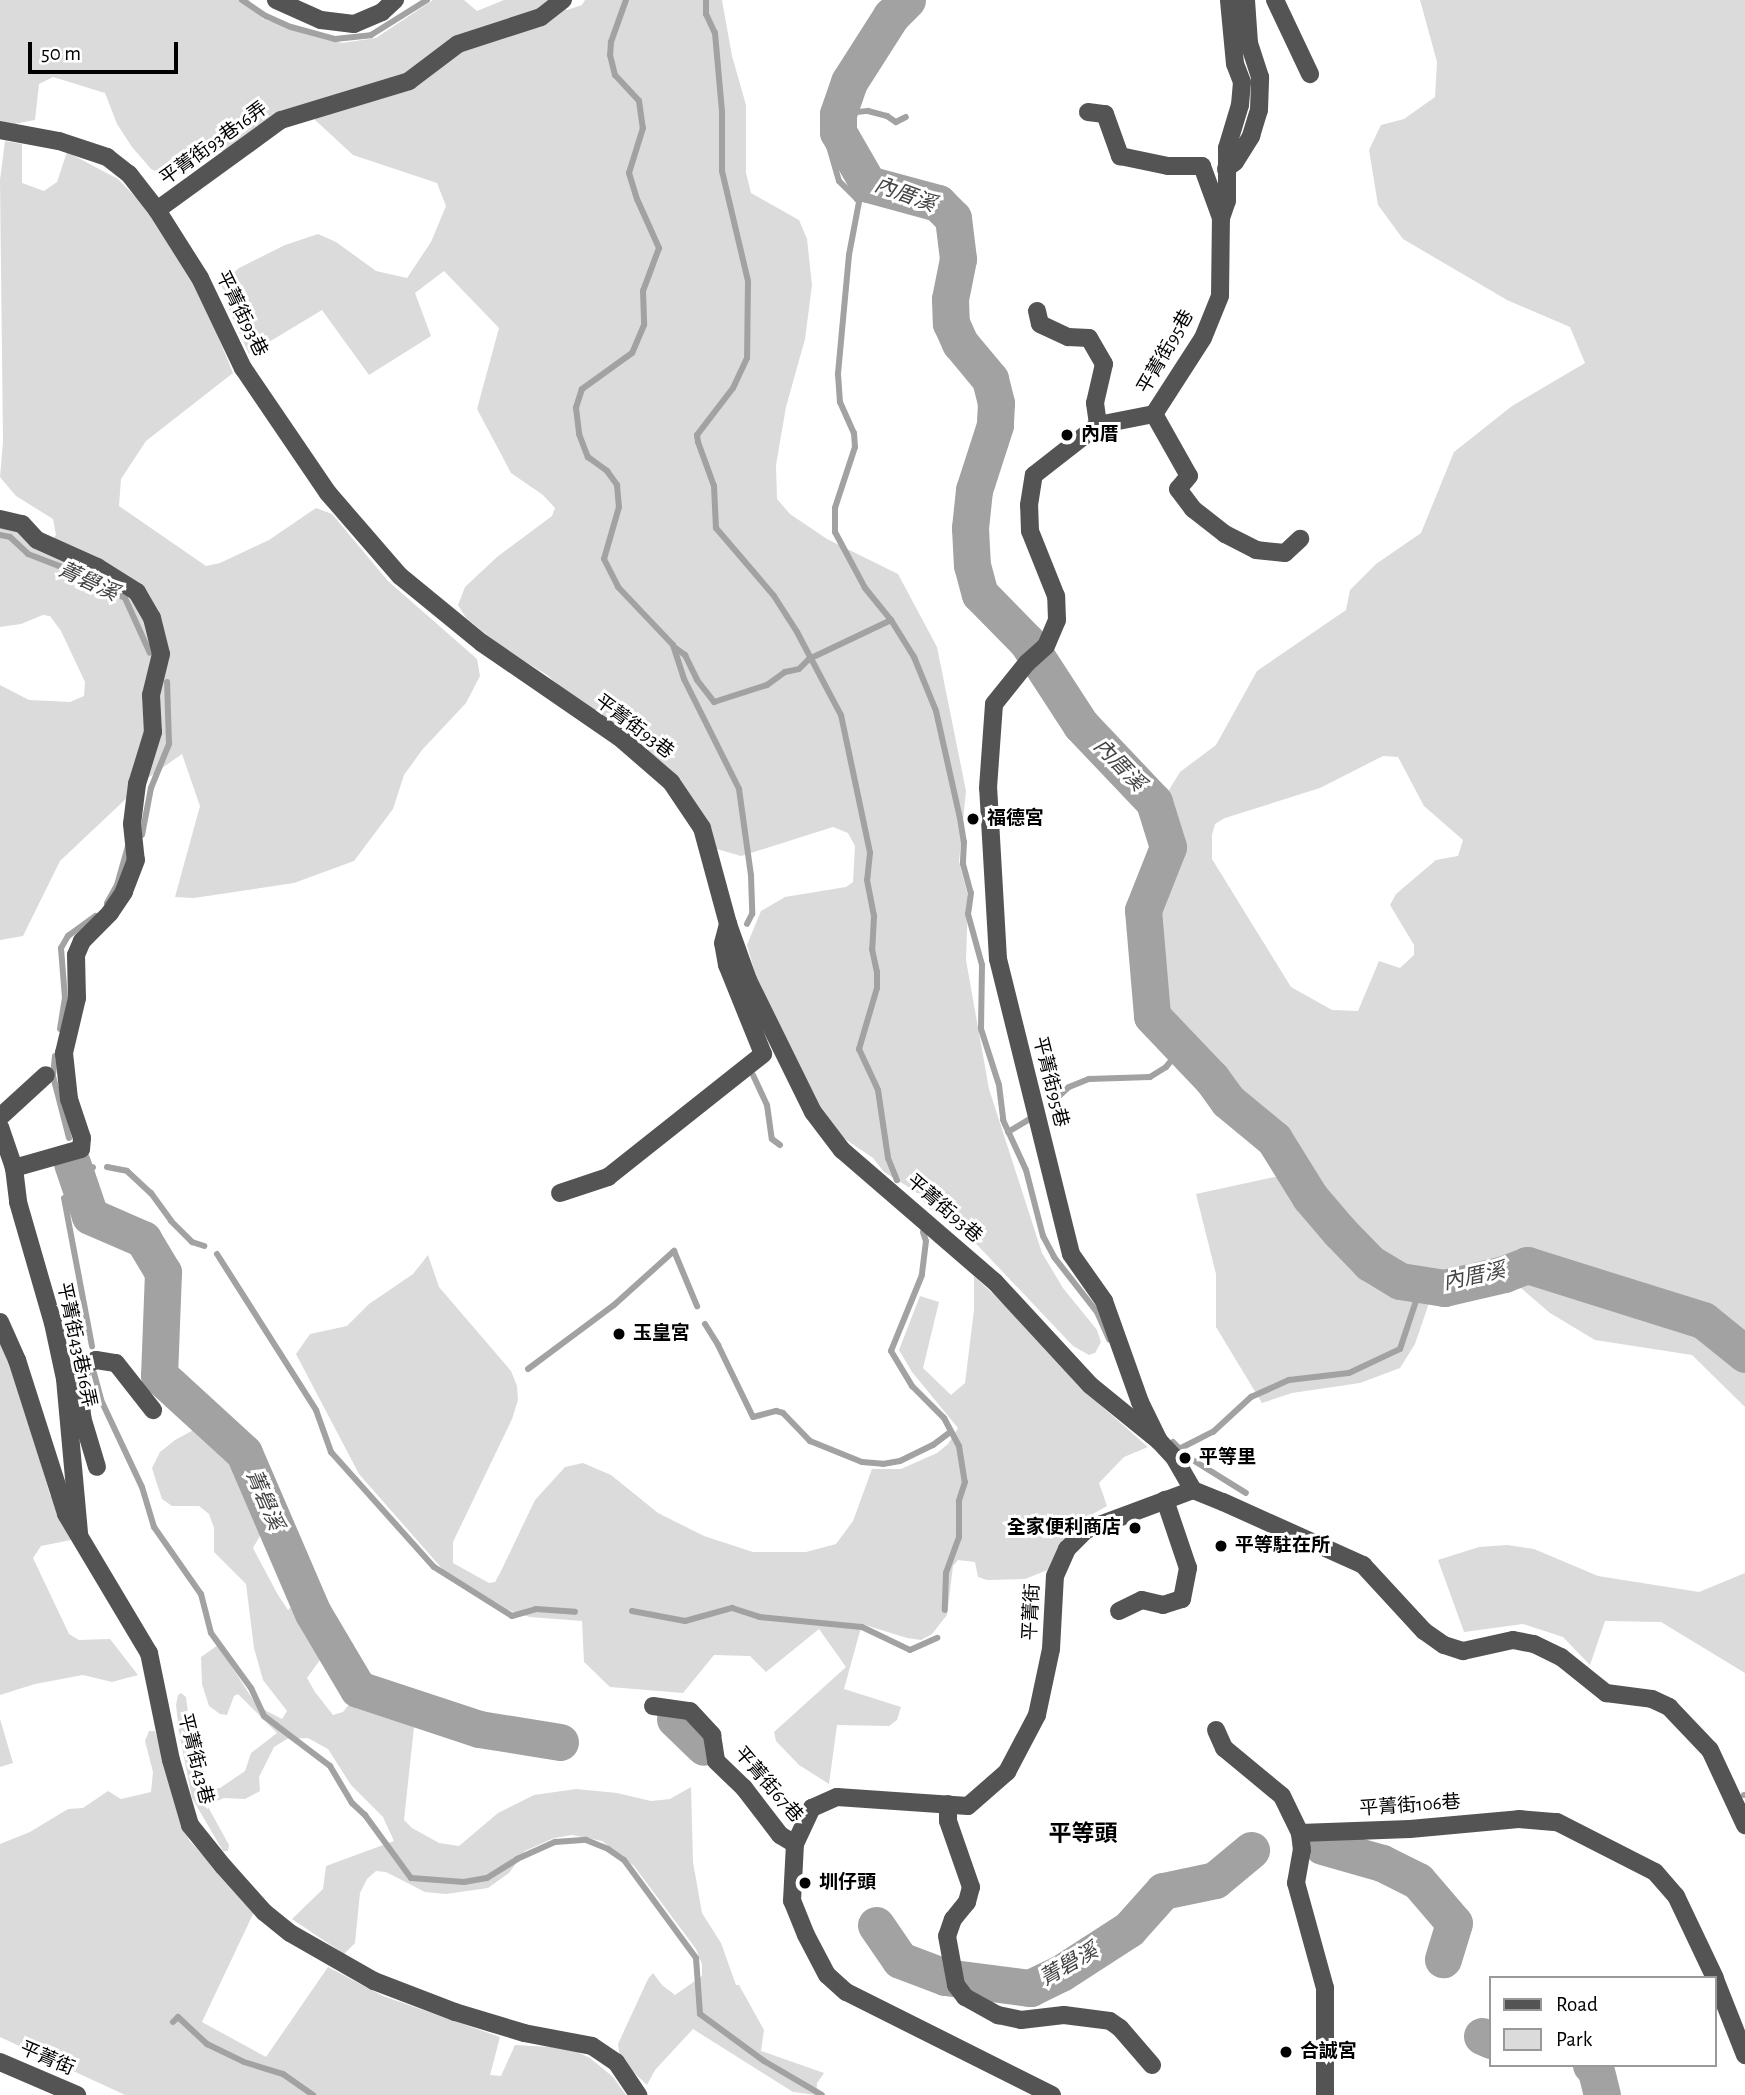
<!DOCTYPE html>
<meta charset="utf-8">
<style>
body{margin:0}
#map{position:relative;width:1745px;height:2095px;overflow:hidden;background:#fff;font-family:"Alegreya Sans","Noto Sans TC",sans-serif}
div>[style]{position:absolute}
.green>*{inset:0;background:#dbdbdb}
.stream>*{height:6px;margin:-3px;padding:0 3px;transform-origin:3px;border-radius:3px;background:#a2a2a2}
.river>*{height:37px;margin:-18.5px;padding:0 18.5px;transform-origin:18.5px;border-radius:18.5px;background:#a2a2a2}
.minor>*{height:18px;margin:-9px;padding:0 9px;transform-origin:9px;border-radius:9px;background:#545454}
.dots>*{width:19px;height:19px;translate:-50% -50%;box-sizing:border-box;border:4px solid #fff;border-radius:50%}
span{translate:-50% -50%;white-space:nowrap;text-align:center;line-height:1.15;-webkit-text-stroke:6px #fff;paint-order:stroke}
.street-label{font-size:19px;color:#000}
.poi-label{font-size:19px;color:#000;font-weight:700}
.left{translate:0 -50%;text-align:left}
.right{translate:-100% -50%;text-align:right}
.water-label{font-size:21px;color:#434343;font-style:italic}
.quarter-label{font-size:23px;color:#000;font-weight:700}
.legend{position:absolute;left:1489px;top:1976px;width:228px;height:91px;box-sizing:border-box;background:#fff;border:2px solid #999;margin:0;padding:9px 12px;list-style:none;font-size:21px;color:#000}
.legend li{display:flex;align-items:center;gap:14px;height:35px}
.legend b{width:35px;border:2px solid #999}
.scale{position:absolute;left:28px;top:42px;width:150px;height:32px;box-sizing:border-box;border:4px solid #000;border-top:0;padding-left:9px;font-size:21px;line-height:24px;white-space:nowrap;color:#000;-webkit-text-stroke:5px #fff;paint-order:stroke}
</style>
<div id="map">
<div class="green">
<div style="clip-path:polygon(0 0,249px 0,263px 19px,342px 43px,376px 38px,433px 0,464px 0,477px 11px,504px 0,559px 0,567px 10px,582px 5px,585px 0,722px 0,732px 56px,746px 105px,746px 173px,751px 193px,799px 220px,807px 239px,812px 285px,805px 339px,786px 407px,776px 465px,777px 499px,790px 514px,827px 539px,898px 574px,937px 647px,966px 791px,959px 862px,968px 896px,966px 960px,989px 1089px,1042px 1253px,1063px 1288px,1097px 1330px,1101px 1342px,1095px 1353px,1089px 1355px,1073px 1346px,964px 1231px,930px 1209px,915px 1191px,884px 1172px,873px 1158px,839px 1135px,808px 1088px,757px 980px,747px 945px,761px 911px,785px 897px,846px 887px,853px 882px,855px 846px,848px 833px,833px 827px,741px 856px,713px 848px,675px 778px,630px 732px,568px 694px,547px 675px,503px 648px,466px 618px,458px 605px,465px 587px,497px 557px,552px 516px,555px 508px,543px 495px,511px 473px,477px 409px,499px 328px,444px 271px,415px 293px,431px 336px,369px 375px,322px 310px,249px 354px,230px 312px,221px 284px,239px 268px,285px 245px,318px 234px,336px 242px,376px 271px,407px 278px,431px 242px,446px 206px,437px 183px,353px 155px,313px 118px,281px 126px,253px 152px,216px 151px,170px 178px,151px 169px,132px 147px,117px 124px,105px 93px,53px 77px,39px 84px,35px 120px,9px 125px,0 123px)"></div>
<div style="clip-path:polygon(evenodd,1420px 0,1745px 0,1745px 1407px,1692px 1355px,1595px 1340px,1550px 1313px,1493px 1264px,1470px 1263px,1448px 1273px,1429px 1303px,1415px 1344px,1400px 1368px,1360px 1383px,1292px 1393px,1262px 1403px,1216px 1327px,1216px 1274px,1196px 1194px,1307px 1170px,1243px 1105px,1166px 1018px,1156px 972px,1151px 914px,1175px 842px,1166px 808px,1169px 790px,1180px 772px,1216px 745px,1257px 671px,1346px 610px,1350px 590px,1376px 564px,1421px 533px,1454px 452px,1512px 406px,1585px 363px,1570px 327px,1507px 300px,1403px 239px,1378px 205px,1369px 150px,1381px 125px,1404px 119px,1435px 97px,1437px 62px,1420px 0,1383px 756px,1398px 757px,1424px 806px,1463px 840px,1458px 856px,1436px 860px,1396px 894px,1390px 905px,1414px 945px,1414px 955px,1400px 968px,1379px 961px,1358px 1011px,1332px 1010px,1291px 987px,1212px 859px,1212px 835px,1215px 824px,1225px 818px,1320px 788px,1383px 756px)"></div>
<div style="clip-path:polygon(5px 141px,22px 144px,22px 183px,44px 191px,57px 182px,67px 152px,118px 179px,147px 209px,195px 281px,233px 373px,146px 441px,121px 479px,119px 506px,206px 566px,220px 563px,269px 540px,316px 508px,332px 514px,388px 581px,477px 659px,480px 676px,466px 703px,422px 750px,404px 775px,393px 809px,354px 861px,294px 883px,194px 898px,175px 897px,200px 806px,182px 754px,148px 778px,60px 861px,23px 936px,0 940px,0 685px,29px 700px,70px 702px,84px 696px,85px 682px,61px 631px,50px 616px,43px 615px,21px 624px,0 627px,0 523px,48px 544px,56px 535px,53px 519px,16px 496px,0 477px,3px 442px,0 180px)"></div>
<div style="clip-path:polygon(428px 1255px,439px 1287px,511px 1371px,517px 1386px,518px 1400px,512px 1419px,453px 1542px,453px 1563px,489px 1583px,495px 1582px,501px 1571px,535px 1500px,565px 1467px,583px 1463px,611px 1475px,658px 1513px,704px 1536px,753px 1552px,806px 1552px,836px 1544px,853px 1521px,872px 1469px,901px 1469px,937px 1453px,948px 1444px,958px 1428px,912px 1372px,899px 1350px,920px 1296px,939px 1302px,923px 1368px,951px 1395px,965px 1383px,974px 1310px,974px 1276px,1045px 1343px,1083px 1390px,1148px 1447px,1124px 1457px,1099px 1483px,1107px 1506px,1075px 1524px,1050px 1569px,1025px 1579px,987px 1580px,978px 1577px,975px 1562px,958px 1560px,953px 1566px,947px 1615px,932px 1634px,921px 1640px,907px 1638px,862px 1624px,844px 1689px,901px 1707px,897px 1720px,889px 1726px,837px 1725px,829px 1784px,799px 1765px,776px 1741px,774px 1732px,846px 1667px,819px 1629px,766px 1672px,750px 1656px,714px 1655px,683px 1693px,610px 1687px,584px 1662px,582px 1621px,530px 1617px,508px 1610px,445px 1572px,359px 1474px,296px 1354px,310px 1334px,347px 1326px,369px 1304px,413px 1274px)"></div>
<div style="clip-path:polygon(0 1339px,19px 1389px,50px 1495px,76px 1539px,41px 1546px,33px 1558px,69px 1634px,79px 1640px,110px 1639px,138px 1675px,112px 1682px,83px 1675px,35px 1684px,0 1695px)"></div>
<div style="clip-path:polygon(199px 1427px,225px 1443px,240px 1463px,258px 1495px,268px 1522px,253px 1548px,278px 1595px,288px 1610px,299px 1600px,304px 1602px,330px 1646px,307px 1678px,315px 1692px,333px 1715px,343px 1712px,350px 1703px,359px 1704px,409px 1722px,414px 1727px,404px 1820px,412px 1828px,439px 1843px,459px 1846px,498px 1813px,534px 1795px,576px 1789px,617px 1793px,651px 1801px,670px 1799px,691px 1787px,693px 1862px,702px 1913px,721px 1943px,736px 1985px,739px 1985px,764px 2030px,761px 2051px,824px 2073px,817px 2083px,816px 2095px,793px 2092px,693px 2029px,655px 2070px,647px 2085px,620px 2059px,618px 2044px,648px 1979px,653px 1973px,662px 1985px,675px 1995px,702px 1976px,702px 1964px,696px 1949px,634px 1866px,602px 1841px,572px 1835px,554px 1838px,525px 1851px,509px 1873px,488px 1888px,446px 1894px,425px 1892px,386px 1872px,376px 1871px,367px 1879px,360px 1893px,355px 1943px,344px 1954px,292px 1919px,323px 1889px,326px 1866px,394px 1841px,383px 1817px,351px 1785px,328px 1749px,308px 1738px,287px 1739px,274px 1747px,259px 1777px,260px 1791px,245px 1799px,224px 1798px,207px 1805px,229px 1845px,228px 1851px,223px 1851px,192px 1798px,179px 1732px,176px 1705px,178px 1695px,181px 1693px,186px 1697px,192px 1744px,206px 1790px,220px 1788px,245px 1771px,251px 1753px,277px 1733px,238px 1694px,234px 1696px,227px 1715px,220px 1714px,209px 1706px,202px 1684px,201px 1657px,218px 1645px,257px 1706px,282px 1719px,287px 1711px,263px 1680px,254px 1648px,246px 1584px,214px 1552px,214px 1528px,209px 1514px,199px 1506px,172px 1506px,162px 1499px,156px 1481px,152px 1468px,160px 1452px,175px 1440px)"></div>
<div style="clip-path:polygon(1507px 1545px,1534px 1549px,1598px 1576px,1699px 1592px,1745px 1573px,1745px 1673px,1661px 1622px,1605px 1621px,1590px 1665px,1563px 1637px,1523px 1624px,1464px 1632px,1438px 1560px,1479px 1547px)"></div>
<div style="clip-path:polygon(0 1719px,13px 1763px,0 1767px)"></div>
<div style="clip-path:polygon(149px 1731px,155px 1731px,189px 1840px,254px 1912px,202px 2022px,266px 2057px,328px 1967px,383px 1996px,500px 2037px,490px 2075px,501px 2076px,515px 2045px,569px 2048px,590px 2058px,613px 2077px,626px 2095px,125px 2095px,0 2037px,0 1844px,30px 1832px,68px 1809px,83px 1808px,108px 1791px,121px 1799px,151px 1792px,153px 1772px,145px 1741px)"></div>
</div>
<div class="stream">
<div style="left:242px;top:0;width:29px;rotate:34deg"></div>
<div style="left:266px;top:16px;width:27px;rotate:24deg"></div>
<div style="left:291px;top:27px;width:46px;rotate:15.3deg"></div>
<div style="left:335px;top:39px;width:36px;rotate:-6deg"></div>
<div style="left:371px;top:35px;width:66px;rotate:-32deg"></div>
<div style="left:626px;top:0;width:45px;rotate:109.7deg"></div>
<div style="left:611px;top:42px;width:13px;rotate:94deg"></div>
<div style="left:610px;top:55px;width:21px;rotate:76deg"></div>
<div style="left:615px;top:75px;width:35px;rotate:47deg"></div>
<div style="left:639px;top:101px;width:27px;rotate:82deg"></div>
<div style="left:643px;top:128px;width:47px;rotate:107.3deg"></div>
<div style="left:629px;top:173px;width:27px;rotate:73deg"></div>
<div style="left:637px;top:199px;width:54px;rotate:65.8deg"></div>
<div style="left:659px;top:248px;width:46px;rotate:110.4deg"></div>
<div style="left:643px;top:291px;width:34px;rotate:88deg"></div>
<div style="left:644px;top:325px;width:30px;rotate:113deg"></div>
<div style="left:632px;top:353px;width:62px;rotate:144.2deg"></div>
<div style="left:582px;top:389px;width:20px;rotate:108deg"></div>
<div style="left:576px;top:408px;width:26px;rotate:83deg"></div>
<div style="left:579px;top:434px;width:25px;rotate:69deg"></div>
<div style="left:588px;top:457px;width:24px;rotate:36deg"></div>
<div style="left:607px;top:471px;width:17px;rotate:54deg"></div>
<div style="left:617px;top:485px;width:22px;rotate:85deg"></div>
<div style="left:619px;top:507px;width:54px;rotate:106.1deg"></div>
<div style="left:604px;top:559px;width:31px;rotate:63deg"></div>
<div style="left:618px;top:587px;width:80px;rotate:46.5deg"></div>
<div style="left:673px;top:645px;width:36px;rotate:72deg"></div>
<div style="left:684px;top:679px;width:123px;rotate:63.4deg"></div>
<div style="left:739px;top:789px;width:88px;rotate:82.1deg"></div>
<div style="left:751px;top:876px;width:38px;rotate:88deg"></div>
<div style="left:752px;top:914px;width:11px;rotate:117deg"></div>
<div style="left:706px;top:0;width:14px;rotate:90deg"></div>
<div style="left:706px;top:14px;width:21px;rotate:65deg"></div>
<div style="left:715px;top:33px;width:79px;rotate:84.9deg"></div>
<div style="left:722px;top:112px;width:59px;rotate:90deg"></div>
<div style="left:722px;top:171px;width:113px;rotate:76.7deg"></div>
<div style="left:748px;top:281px;width:77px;rotate:90.7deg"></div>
<div style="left:747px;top:358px;width:33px;rotate:115deg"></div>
<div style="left:733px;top:388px;width:59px;rotate:127.5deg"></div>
<div style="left:697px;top:435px;width:7px;rotate:82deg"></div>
<div style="left:698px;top:442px;width:47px;rotate:70deg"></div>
<div style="left:714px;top:486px;width:42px;rotate:87.3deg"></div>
<div style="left:716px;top:528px;width:89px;rotate:49.5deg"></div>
<div style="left:774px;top:596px;width:43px;rotate:57.4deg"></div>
<div style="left:797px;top:632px;width:94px;rotate:62.1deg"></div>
<div style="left:841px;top:715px;width:141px;rotate:78.1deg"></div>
<div style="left:870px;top:853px;width:27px;rotate:96deg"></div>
<div style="left:867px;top:880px;width:37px;rotate:79deg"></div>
<div style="left:874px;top:916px;width:33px;rotate:93deg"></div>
<div style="left:872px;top:949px;width:24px;rotate:78deg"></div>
<div style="left:877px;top:972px;width:16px;rotate:90deg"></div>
<div style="left:877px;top:988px;width:64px;rotate:106.4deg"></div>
<div style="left:859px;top:1049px;width:45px;rotate:65.1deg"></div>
<div style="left:878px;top:1090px;width:69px;rotate:81.6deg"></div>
<div style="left:888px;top:1158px;width:24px;rotate:68deg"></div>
<div style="left:868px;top:184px;width:19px;rotate:126deg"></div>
<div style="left:857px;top:199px;width:25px;rotate:-135deg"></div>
<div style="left:839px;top:181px;width:47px;rotate:-106.1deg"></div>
<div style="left:826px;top:136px;width:16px;rotate:-79deg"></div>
<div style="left:829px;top:120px;width:11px;rotate:-34deg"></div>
<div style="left:838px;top:114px;width:30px;rotate:-6deg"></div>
<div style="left:868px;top:111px;width:20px;rotate:15deg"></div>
<div style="left:887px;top:116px;width:11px;rotate:34deg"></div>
<div style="left:896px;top:122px;width:11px;rotate:-27deg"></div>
<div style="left:859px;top:202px;width:54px;rotate:100.7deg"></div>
<div style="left:849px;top:255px;width:120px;rotate:95.3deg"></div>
<div style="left:838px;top:374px;width:28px;rotate:86deg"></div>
<div style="left:840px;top:402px;width:34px;rotate:66deg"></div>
<div style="left:854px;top:433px;width:14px;rotate:86deg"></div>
<div style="left:855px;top:447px;width:64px;rotate:108.2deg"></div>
<div style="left:835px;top:508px;width:24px;rotate:90deg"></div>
<div style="left:835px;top:532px;width:64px;rotate:61.8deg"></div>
<div style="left:865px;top:588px;width:41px;rotate:50.9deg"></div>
<div style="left:891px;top:620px;width:44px;rotate:58.1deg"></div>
<div style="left:914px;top:657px;width:58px;rotate:67.8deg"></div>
<div style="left:936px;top:711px;width:110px;rotate:77.4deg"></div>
<div style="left:960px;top:818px;width:24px;rotate:81deg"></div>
<div style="left:964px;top:842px;width:22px;rotate:93deg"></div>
<div style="left:963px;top:864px;width:30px;rotate:75deg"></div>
<div style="left:971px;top:893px;width:21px;rotate:98deg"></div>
<div style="left:968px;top:914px;width:53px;rotate:74.6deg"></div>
<div style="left:982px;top:965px;width:64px;rotate:90.9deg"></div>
<div style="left:981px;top:1029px;width:59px;rotate:72.2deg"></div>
<div style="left:999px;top:1085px;width:35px;rotate:83deg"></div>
<div style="left:1003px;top:1120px;width:55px;rotate:65.3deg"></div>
<div style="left:1026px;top:1170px;width:68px;rotate:75.6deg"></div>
<div style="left:1043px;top:1236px;width:24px;rotate:62deg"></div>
<div style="left:1054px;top:1257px;width:70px;rotate:52deg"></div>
<div style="left:1097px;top:1312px;width:30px;rotate:66deg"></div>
<div style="left:0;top:535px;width:10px;rotate:11deg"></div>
<div style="left:10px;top:537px;width:25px;rotate:43deg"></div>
<div style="left:28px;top:554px;width:33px;rotate:21deg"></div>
<div style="left:59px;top:566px;width:73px;rotate:25.9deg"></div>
<div style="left:125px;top:598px;width:60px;rotate:65.6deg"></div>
<div style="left:674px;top:647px;width:14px;rotate:36deg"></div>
<div style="left:685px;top:655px;width:28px;rotate:64deg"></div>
<div style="left:697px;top:680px;width:28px;rotate:52deg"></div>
<div style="left:714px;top:702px;width:56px;rotate:-17.8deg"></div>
<div style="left:767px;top:685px;width:22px;rotate:-36deg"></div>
<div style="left:785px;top:672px;width:14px;rotate:-12deg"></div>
<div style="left:799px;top:669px;width:14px;rotate:-45deg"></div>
<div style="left:809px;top:659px;width:91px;rotate:-25.4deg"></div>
<div style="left:142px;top:835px;width:48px;rotate:-79.2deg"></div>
<div style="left:151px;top:788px;width:48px;rotate:-67.8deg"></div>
<div style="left:169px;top:744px;width:62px;rotate:-91.8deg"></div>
<div style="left:107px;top:903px;width:21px;rotate:-61deg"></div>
<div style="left:117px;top:885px;width:41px;rotate:-74.2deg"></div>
<div style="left:60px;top:1029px;width:31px;rotate:-81deg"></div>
<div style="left:65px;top:998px;width:50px;rotate:-94.6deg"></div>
<div style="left:61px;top:948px;width:14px;rotate:-60deg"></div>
<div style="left:68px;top:936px;width:34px;rotate:-36deg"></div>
<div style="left:55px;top:1056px;width:20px;rotate:96deg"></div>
<div style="left:53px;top:1076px;width:64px;rotate:75.5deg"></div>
<div style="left:753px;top:1075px;width:33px;rotate:65deg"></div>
<div style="left:767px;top:1105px;width:34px;rotate:82deg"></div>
<div style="left:772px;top:1139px;width:10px;rotate:37deg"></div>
<div style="left:1057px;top:1098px;width:16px;rotate:-43deg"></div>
<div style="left:1069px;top:1087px;width:22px;rotate:-22deg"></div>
<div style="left:1089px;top:1079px;width:61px;rotate:-1.9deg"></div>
<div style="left:1150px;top:1077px;width:19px;rotate:-32deg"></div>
<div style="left:1166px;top:1067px;width:26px;rotate:-51deg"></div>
<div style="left:1008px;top:1132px;width:27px;rotate:-31deg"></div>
<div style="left:107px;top:1167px;width:20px;rotate:11deg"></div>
<div style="left:127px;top:1171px;width:33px;rotate:43deg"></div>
<div style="left:151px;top:1193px;width:34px;rotate:54deg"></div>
<div style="left:171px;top:1221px;width:30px;rotate:45deg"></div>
<div style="left:192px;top:1242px;width:13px;rotate:18deg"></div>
<div style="left:64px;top:1175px;width:30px;rotate:-15deg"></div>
<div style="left:64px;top:1198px;width:151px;rotate:79.3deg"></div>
<div style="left:923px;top:1232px;width:9px;rotate:72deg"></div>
<div style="left:926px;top:1241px;width:34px;rotate:97deg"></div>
<div style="left:922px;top:1275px;width:82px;rotate:112.2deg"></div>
<div style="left:891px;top:1351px;width:41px;rotate:59deg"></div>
<div style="left:912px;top:1386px;width:45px;rotate:45deg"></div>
<div style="left:944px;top:1418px;width:32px;rotate:62deg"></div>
<div style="left:959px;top:1446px;width:36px;rotate:81deg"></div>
<div style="left:965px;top:1482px;width:20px;rotate:108deg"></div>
<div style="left:959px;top:1501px;width:36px;rotate:90deg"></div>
<div style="left:959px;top:1537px;width:38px;rotate:110deg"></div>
<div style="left:946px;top:1573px;width:37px;rotate:92deg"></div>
<div style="left:217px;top:1254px;width:185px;rotate:57.6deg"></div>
<div style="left:316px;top:1410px;width:45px;rotate:70.3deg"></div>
<div style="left:331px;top:1452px;width:154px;rotate:48.2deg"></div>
<div style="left:434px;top:1567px;width:92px;rotate:32.1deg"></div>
<div style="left:512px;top:1616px;width:25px;rotate:-16deg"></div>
<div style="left:536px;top:1609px;width:39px;rotate:4deg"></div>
<div style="left:705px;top:1324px;width:25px;rotate:58deg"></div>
<div style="left:718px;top:1345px;width:80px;rotate:64.1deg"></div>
<div style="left:753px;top:1417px;width:24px;rotate:-15deg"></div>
<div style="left:776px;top:1411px;width:7px;rotate:16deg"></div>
<div style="left:783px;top:1413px;width:39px;rotate:46deg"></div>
<div style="left:810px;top:1441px;width:56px;rotate:22deg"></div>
<div style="left:862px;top:1462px;width:21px;rotate:5deg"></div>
<div style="left:883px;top:1464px;width:17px;rotate:-10deg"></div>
<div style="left:900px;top:1461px;width:37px;rotate:-26deg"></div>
<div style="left:933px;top:1445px;width:21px;rotate:-37deg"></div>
<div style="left:528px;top:1369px;width:107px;rotate:-36.7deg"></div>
<div style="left:614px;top:1305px;width:81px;rotate:-42deg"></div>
<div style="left:674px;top:1251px;width:60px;rotate:67.3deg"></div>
<div style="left:94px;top:1373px;width:28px;rotate:75deg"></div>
<div style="left:101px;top:1400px;width:96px;rotate:64.8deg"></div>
<div style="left:142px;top:1487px;width:42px;rotate:73.3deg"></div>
<div style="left:154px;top:1527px;width:82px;rotate:55deg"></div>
<div style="left:201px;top:1594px;width:40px;rotate:75.6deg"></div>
<div style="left:211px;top:1633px;width:68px;rotate:54deg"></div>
<div style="left:251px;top:1688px;width:31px;rotate:65deg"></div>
<div style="left:264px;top:1716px;width:83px;rotate:37.1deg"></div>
<div style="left:330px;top:1766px;width:43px;rotate:59.3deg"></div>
<div style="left:352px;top:1803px;width:18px;rotate:43deg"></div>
<div style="left:365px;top:1815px;width:78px;rotate:53.9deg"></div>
<div style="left:411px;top:1878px;width:53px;rotate:4.3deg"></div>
<div style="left:464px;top:1882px;width:23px;rotate:-10deg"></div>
<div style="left:487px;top:1878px;width:36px;rotate:-32deg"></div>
<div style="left:517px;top:1859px;width:42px;rotate:-24.1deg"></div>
<div style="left:555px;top:1842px;width:31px;rotate:-4deg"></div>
<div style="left:586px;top:1840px;width:24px;rotate:22deg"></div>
<div style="left:608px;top:1849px;width:19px;rotate:35deg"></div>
<div style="left:624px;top:1860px;width:122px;rotate:53.7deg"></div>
<div style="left:696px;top:1958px;width:56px;rotate:85.9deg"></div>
<div style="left:700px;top:2014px;width:79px;rotate:36.3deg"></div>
<div style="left:764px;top:2061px;width:67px;rotate:30.4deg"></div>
<div style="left:1173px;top:1442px;width:21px;rotate:45deg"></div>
<div style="left:1188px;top:1457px;width:68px;rotate:31.8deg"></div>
<div style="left:1181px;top:1448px;width:36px;rotate:-27deg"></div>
<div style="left:1213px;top:1432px;width:52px;rotate:-42.6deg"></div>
<div style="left:1251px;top:1397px;width:42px;rotate:-24.1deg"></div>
<div style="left:1289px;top:1380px;width:60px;rotate:-6.7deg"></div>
<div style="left:1349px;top:1373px;width:56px;rotate:-25.2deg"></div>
<div style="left:1400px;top:1349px;width:66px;rotate:-71.6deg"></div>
<div style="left:632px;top:1611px;width:54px;rotate:10.7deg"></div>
<div style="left:685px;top:1621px;width:49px;rotate:-15.5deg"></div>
<div style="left:732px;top:1608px;width:29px;rotate:18deg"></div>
<div style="left:760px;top:1617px;width:102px;rotate:5.6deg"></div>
<div style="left:862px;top:1627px;width:53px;rotate:25.6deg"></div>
<div style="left:910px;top:1650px;width:30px;rotate:-24deg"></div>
<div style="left:1744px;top:1795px;width:1px"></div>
<div style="left:173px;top:2022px;width:7px;rotate:-45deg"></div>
<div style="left:178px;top:2017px;width:40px;rotate:43deg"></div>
<div style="left:207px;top:2044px;width:41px;rotate:25.9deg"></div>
<div style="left:244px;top:2062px;width:41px;rotate:17.1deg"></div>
<div style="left:283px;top:2074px;width:37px;rotate:35deg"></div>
</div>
<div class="river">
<div style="left:907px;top:0;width:23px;rotate:135deg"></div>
<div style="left:891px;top:16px;width:78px;rotate:122.5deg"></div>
<div style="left:849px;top:82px;width:34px;rotate:109deg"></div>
<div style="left:838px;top:114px;width:18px;rotate:90deg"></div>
<div style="left:838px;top:132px;width:60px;rotate:60deg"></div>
<div style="left:868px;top:184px;width:73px;rotate:15.2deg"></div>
<div style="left:938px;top:203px;width:21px;rotate:45deg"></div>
<div style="left:953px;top:218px;width:41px;rotate:83deg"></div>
<div style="left:958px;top:259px;width:41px;rotate:101.3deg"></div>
<div style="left:950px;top:299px;width:24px;rotate:88deg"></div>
<div style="left:951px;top:323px;width:22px;rotate:66deg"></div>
<div style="left:960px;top:343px;width:47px;rotate:50.2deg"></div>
<div style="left:990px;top:379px;width:25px;rotate:76deg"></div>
<div style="left:996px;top:403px;width:22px;rotate:93deg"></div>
<div style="left:995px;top:425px;width:68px;rotate:107.9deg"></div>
<div style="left:974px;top:490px;width:38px;rotate:96deg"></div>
<div style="left:970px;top:528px;width:37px;rotate:87deg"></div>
<div style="left:972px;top:565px;width:30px;rotate:75deg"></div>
<div style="left:980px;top:594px;width:67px;rotate:45.6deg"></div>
<div style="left:1027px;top:642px;width:99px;rotate:57deg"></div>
<div style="left:1081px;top:725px;width:106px;rotate:46.5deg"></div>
<div style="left:1154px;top:802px;width:47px;rotate:72.7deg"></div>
<div style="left:1168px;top:847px;width:68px;rotate:111.6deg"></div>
<div style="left:1143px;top:910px;width:106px;rotate:85.1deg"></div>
<div style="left:1152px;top:1016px;width:87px;rotate:46.4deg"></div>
<div style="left:1212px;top:1079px;width:27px;rotate:54deg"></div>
<div style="left:1228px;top:1101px;width:60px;rotate:39.6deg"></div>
<div style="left:1274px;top:1139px;width:68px;rotate:58.2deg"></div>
<div style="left:1310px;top:1197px;width:45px;rotate:49.5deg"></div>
<div style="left:1339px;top:1231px;width:45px;rotate:45.9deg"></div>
<div style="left:1370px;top:1263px;width:35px;rotate:31deg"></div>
<div style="left:1400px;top:1281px;width:45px;rotate:9deg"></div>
<div style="left:1444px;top:1288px;width:62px;rotate:-13.1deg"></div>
<div style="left:1504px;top:1274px;width:25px;rotate:-21deg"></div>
<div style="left:1527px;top:1265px;width:184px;rotate:17.4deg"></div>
<div style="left:1703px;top:1320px;width:54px;rotate:39deg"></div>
<div style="left:72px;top:1163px;width:56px;rotate:71.2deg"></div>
<div style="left:90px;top:1216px;width:58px;rotate:23.5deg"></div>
<div style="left:143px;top:1239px;width:39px;rotate:59deg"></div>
<div style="left:163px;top:1272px;width:103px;rotate:92.2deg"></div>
<div style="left:159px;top:1375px;width:115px;rotate:42.5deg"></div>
<div style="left:244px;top:1453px;width:174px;rotate:66.7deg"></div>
<div style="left:313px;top:1613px;width:88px;rotate:59.4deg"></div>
<div style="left:358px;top:1689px;width:127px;rotate:18.3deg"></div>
<div style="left:479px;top:1729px;width:82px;rotate:9.1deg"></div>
<div style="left:675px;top:1719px;width:40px;rotate:44deg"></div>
<div style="left:1322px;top:1846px;width:62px;rotate:15.8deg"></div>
<div style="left:1382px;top:1863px;width:40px;rotate:26.6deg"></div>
<div style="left:1418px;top:1881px;width:55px;rotate:49.4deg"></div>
<div style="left:1454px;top:1923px;width:38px;rotate:107deg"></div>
<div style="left:876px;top:1925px;width:42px;rotate:55.6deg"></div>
<div style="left:900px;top:1960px;width:48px;rotate:20.7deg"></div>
<div style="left:945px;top:1977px;width:86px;rotate:7.4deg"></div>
<div style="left:1030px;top:1988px;width:34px;rotate:-26deg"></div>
<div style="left:1061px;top:1973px;width:81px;rotate:-32.9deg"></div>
<div style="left:1129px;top:1929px;width:51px;rotate:-48.2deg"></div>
<div style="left:1163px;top:1891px;width:53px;rotate:-11.9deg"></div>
<div style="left:1215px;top:1880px;width:47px;rotate:-39.8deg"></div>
<div style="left:1482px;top:2036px;width:10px;rotate:24deg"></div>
<div style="left:1591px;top:2065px;width:4px;rotate:27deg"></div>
<div style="left:1595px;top:2067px;width:29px;rotate:76deg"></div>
</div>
<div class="minor">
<div style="left:276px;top:0;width:49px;rotate:24deg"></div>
<div style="left:321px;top:20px;width:33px;rotate:7deg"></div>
<div style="left:354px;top:24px;width:30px;rotate:-23deg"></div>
<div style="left:382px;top:12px;width:18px;rotate:-43deg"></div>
<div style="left:1275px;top:0;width:82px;rotate:64.7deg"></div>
<div style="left:1088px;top:112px;width:17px;rotate:7deg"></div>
<div style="left:1105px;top:114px;width:45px;rotate:70.3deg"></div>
<div style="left:1120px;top:156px;width:49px;rotate:11.8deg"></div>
<div style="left:1168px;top:166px;width:34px"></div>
<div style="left:1202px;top:166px;width:55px;rotate:69.9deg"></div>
<div style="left:0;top:130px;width:60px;rotate:10.6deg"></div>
<div style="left:59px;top:141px;width:51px;rotate:18.4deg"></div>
<div style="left:107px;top:157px;width:28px;rotate:38deg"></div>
<div style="left:129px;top:174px;width:46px;rotate:52.1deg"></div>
<div style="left:157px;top:210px;width:80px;rotate:57.7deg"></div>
<div style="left:200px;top:278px;width:100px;rotate:64.5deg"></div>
<div style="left:243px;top:368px;width:151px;rotate:55.8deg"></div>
<div style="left:328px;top:493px;width:110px;rotate:49.1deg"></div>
<div style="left:400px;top:576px;width:106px;rotate:39.3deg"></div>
<div style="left:482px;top:643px;width:166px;rotate:34.5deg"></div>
<div style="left:619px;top:737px;width:69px;rotate:40.9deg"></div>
<div style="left:671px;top:782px;width:55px;rotate:56deg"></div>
<div style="left:702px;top:828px;width:99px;rotate:74.8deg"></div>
<div style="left:728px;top:924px;width:59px;rotate:70.3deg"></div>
<div style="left:748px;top:980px;width:147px;rotate:63.8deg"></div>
<div style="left:813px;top:1112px;width:48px;rotate:52.7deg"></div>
<div style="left:842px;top:1150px;width:202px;rotate:40.8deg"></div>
<div style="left:995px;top:1282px;width:140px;rotate:47.3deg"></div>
<div style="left:1090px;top:1385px;width:89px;rotate:39.1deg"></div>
<div style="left:1226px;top:169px;width:11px;rotate:-38deg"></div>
<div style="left:1235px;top:162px;width:31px;rotate:-58deg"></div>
<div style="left:1251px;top:136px;width:27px;rotate:-73deg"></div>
<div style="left:1259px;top:110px;width:33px;rotate:-88deg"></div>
<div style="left:1260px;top:77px;width:36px;rotate:-108deg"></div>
<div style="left:1249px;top:43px;width:43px;rotate:-94deg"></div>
<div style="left:157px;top:210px;width:153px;rotate:-36deg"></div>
<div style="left:281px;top:120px;width:134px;rotate:-16.9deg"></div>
<div style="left:409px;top:81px;width:61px;rotate:-37.1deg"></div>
<div style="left:458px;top:44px;width:87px;rotate:-18deg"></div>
<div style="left:541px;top:17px;width:28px;rotate:-38deg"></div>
<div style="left:1037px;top:311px;width:13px;rotate:77deg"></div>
<div style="left:1040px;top:324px;width:31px;rotate:25deg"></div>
<div style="left:1068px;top:337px;width:21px;rotate:3deg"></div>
<div style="left:1089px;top:338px;width:30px;rotate:60deg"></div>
<div style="left:1104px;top:364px;width:40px;rotate:103deg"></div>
<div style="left:1095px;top:403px;width:22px;rotate:82deg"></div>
<div style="left:1154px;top:414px;width:71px;rotate:60.6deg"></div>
<div style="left:1189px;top:476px;width:17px;rotate:130deg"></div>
<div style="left:1178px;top:489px;width:25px;rotate:53deg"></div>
<div style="left:1193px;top:509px;width:41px;rotate:38deg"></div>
<div style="left:1225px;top:534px;width:35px;rotate:27deg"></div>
<div style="left:1256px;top:550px;width:29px;rotate:6deg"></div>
<div style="left:1285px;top:553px;width:21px;rotate:-43deg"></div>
<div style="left:0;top:519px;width:23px;rotate:13deg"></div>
<div style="left:22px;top:524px;width:22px;rotate:47deg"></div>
<div style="left:37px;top:540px;width:66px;rotate:24.2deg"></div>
<div style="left:97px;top:567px;width:47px;rotate:32deg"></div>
<div style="left:137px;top:592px;width:30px;rotate:60deg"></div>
<div style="left:152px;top:618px;width:37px;rotate:76deg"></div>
<div style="left:161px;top:654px;width:42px;rotate:103.7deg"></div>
<div style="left:151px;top:695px;width:37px;rotate:87deg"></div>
<div style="left:153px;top:732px;width:54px;rotate:107.1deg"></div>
<div style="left:137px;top:784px;width:40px;rotate:97.1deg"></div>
<div style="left:132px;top:824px;width:36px;rotate:84deg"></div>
<div style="left:136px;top:860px;width:34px;rotate:111deg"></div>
<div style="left:124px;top:892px;width:25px;rotate:124deg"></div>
<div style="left:110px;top:913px;width:40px;rotate:135deg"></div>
<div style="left:82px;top:941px;width:15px;rotate:113deg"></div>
<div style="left:76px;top:955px;width:43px;rotate:88.7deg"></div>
<div style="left:77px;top:998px;width:57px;rotate:103.3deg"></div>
<div style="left:64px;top:1053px;width:46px;rotate:83.8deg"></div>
<div style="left:69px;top:1099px;width:41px;rotate:71.6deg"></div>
<div style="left:82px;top:1138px;width:11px;rotate:95deg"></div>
<div style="left:81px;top:1149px;width:70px;rotate:164.2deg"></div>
<div style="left:0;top:1117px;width:62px;rotate:-42.4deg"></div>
<div style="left:0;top:1127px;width:43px;rotate:71.1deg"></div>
<div style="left:14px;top:1168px;width:34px;rotate:83deg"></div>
<div style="left:18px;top:1202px;width:126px;rotate:73.9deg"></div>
<div style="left:53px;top:1323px;width:57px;rotate:77.9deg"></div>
<div style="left:65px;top:1379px;width:155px;rotate:84.8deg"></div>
<div style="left:560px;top:1193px;width:51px;rotate:-18.4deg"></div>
<div style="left:608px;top:1177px;width:198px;rotate:-38.4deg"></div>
<div style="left:763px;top:1054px;width:96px;rotate:-112deg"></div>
<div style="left:727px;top:965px;width:22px;rotate:-100deg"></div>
<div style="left:723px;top:943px;width:20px;rotate:-75deg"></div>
<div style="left:0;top:1322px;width:42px;rotate:65.9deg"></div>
<div style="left:17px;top:1360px;width:162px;rotate:72.3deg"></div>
<div style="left:66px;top:1514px;width:162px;rotate:59.2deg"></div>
<div style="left:149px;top:1653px;width:109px;rotate:78.4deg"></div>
<div style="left:171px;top:1760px;width:68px;rotate:73.7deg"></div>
<div style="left:190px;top:1825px;width:53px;rotate:51.2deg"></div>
<div style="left:223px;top:1866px;width:62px;rotate:48.3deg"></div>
<div style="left:264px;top:1912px;width:33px;rotate:39deg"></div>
<div style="left:290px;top:1933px;width:97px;rotate:29.7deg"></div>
<div style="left:374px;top:1981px;width:87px;rotate:20.9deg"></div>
<div style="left:455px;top:2012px;width:72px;rotate:16.9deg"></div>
<div style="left:524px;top:2033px;width:69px;rotate:10.8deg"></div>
<div style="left:592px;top:2046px;width:29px;rotate:34deg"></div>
<div style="left:616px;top:2062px;width:40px;rotate:56deg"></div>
<div style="left:82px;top:1417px;width:52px;rotate:73.3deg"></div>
<div style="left:71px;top:1423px;width:13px;rotate:-29deg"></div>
<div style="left:82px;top:1417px;width:36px;rotate:-93deg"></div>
<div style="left:80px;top:1381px;width:15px;rotate:-79deg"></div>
<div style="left:83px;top:1366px;width:14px;rotate:-25deg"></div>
<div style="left:96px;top:1360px;width:20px;rotate:9deg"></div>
<div style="left:116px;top:1363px;width:60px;rotate:51.8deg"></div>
<div style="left:1193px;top:1490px;width:39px;rotate:-120deg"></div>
<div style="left:1173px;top:1456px;width:21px;rotate:-133deg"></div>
<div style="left:1159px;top:1441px;width:43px;rotate:-116deg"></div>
<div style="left:1140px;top:1402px;width:107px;rotate:-109.6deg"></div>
<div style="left:1104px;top:1301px;width:57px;rotate:-125.1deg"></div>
<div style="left:1071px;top:1254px;width:304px;rotate:-103.9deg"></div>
<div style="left:998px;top:959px;width:171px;rotate:-93.3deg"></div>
<div style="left:988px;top:788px;width:84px;rotate:-85.9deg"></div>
<div style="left:994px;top:704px;width:53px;rotate:-51.2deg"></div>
<div style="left:1027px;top:663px;width:25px;rotate:-42deg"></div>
<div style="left:1046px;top:646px;width:28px;rotate:-67deg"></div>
<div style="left:1057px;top:620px;width:24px;rotate:-92deg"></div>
<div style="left:1056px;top:596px;width:70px;rotate:-111.8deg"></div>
<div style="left:1030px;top:531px;width:26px;rotate:-92deg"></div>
<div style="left:1029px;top:505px;width:30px;rotate:-81deg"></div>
<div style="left:1034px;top:475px;width:81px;rotate:-38deg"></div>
<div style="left:1098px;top:425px;width:57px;rotate:-11.1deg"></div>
<div style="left:1154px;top:414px;width:90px;rotate:-57.2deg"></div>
<div style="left:1203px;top:338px;width:45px;rotate:-68deg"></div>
<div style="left:1220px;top:296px;width:78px;rotate:-89.3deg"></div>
<div style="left:1221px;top:218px;width:18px;rotate:-71deg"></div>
<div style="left:1227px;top:201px;width:53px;rotate:-90deg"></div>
<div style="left:1227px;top:148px;width:45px;rotate:-73.2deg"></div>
<div style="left:1240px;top:105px;width:23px;rotate:-85deg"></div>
<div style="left:1242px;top:82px;width:19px;rotate:-111deg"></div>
<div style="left:1235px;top:64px;width:64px;rotate:-95.4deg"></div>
<div style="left:1119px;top:1611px;width:25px;rotate:-26deg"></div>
<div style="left:1142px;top:1600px;width:22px;rotate:13deg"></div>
<div style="left:1163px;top:1605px;width:20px;rotate:-18deg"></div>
<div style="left:1182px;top:1599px;width:32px;rotate:-79deg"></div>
<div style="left:1188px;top:1568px;width:72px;rotate:-108.7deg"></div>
<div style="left:653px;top:1706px;width:37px;rotate:8deg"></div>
<div style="left:690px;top:1711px;width:33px;rotate:47deg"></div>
<div style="left:712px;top:1735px;width:26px;rotate:81deg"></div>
<div style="left:716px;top:1761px;width:39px;rotate:44deg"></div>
<div style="left:744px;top:1788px;width:59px;rotate:52.5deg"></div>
<div style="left:780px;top:1835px;width:17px;rotate:31deg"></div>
<div style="left:1216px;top:1730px;width:20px;rotate:66deg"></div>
<div style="left:1224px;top:1748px;width:75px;rotate:39.6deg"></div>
<div style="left:1282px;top:1796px;width:41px;rotate:64.1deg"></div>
<div style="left:948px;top:1804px;width:17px;rotate:90deg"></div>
<div style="left:948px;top:1821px;width:70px;rotate:70.8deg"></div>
<div style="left:971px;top:1887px;width:16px;rotate:105deg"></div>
<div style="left:967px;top:1902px;width:22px;rotate:129deg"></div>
<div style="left:953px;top:1919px;width:18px;rotate:109deg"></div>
<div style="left:947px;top:1936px;width:50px;rotate:79.6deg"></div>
<div style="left:956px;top:1985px;width:15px;rotate:53deg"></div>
<div style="left:965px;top:1997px;width:38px;rotate:29deg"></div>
<div style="left:998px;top:2015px;width:24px;rotate:12deg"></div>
<div style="left:1021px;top:2020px;width:43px;rotate:-6.6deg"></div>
<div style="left:1064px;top:2015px;width:46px;rotate:7.4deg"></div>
<div style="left:1110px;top:2021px;width:12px;rotate:35deg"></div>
<div style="left:1120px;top:2028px;width:49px;rotate:49.1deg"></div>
<div style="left:1715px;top:1979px;width:82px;rotate:68.5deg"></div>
<div style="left:0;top:2062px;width:84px;rotate:23.2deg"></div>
<div style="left:1052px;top:2095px;width:230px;rotate:-153.4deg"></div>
<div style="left:846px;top:1992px;width:25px;rotate:-138deg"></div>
<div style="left:827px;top:1975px;width:45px;rotate:-117.7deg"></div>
<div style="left:806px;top:1935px;width:37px;rotate:-112deg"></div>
<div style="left:792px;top:1901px;width:57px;rotate:-87deg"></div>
<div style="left:795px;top:1844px;width:40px;rotate:-65deg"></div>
<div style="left:812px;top:1808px;width:27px;rotate:-24deg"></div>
<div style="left:837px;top:1797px;width:131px;rotate:3.9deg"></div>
<div style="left:968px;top:1806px;width:52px;rotate:-41.1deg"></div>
<div style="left:1007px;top:1772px;width:64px;rotate:-62.2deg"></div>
<div style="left:1037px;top:1715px;width:67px;rotate:-78deg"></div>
<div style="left:1051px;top:1649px;width:73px;rotate:-86.9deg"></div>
<div style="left:1055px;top:1576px;width:30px;rotate:-66deg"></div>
<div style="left:1067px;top:1549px;width:27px;rotate:-45deg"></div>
<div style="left:1086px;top:1530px;width:114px;rotate:-20.5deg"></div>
<div style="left:1193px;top:1490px;width:32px;rotate:22deg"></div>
<div style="left:1223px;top:1502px;width:154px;rotate:24.2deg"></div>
<div style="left:1363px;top:1565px;width:90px;rotate:47.3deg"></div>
<div style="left:1424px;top:1631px;width:24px;rotate:35deg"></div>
<div style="left:1444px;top:1645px;width:20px;rotate:18deg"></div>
<div style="left:1463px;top:1651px;width:51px;rotate:-12.4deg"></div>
<div style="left:1513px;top:1640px;width:21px;rotate:11deg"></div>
<div style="left:1534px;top:1644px;width:30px;rotate:26deg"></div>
<div style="left:1561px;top:1657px;width:58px;rotate:38.7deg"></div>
<div style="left:1606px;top:1693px;width:46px;rotate:7.4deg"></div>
<div style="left:1652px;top:1699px;width:19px;rotate:25deg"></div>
<div style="left:1669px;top:1707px;width:59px;rotate:46.4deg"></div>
<div style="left:1710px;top:1750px;width:83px;rotate:65deg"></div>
<div style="left:1325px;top:2095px;width:107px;rotate:-90deg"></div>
<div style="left:1325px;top:1988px;width:109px;rotate:-105.4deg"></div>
<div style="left:1296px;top:1883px;width:34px;rotate:-80deg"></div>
<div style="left:1302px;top:1850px;width:17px;rotate:-97deg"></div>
<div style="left:1300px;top:1833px;width:110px;rotate:-2.1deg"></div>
<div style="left:1410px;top:1829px;width:109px;rotate:-5.2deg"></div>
<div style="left:1519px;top:1819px;width:38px;rotate:5deg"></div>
<div style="left:1557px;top:1822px;width:110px;rotate:27deg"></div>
<div style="left:1655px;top:1872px;width:32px;rotate:49deg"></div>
<div style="left:1676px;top:1896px;width:91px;rotate:64.6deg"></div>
</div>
<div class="dots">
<div style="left:1067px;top:435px;background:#000"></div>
<div style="left:973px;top:819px;background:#000"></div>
<div style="left:619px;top:1334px;background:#000"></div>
<div style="left:1185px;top:1458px;background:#000"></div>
<div style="left:1135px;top:1528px;background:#000"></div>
<div style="left:1221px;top:1546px;background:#000"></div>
<div style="left:805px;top:1883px;background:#000"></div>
<div style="left:1286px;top:2052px;background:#000"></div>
</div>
<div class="street-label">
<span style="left:214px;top:144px;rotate:-36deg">平菁街93巷16弄</span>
<span style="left:241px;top:314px;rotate:64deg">平菁街93巷</span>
<span style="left:1166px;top:352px;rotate:-60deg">平菁街95巷</span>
<span style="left:634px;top:727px;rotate:37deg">平菁街93巷</span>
<span style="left:1050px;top:1082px;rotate:76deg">平菁街95巷</span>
<span style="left:944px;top:1209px;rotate:41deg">平菁街93巷</span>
<span style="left:76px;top:1345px;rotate:78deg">平菁街43巷16弄</span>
<span style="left:1032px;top:1612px;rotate:-87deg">平菁街</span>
<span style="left:195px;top:1759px;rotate:76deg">平菁街43巷</span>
<span style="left:768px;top:1785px;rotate:49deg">平菁街67巷</span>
<span style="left:1410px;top:1806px;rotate:-4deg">平菁街106巷</span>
<span style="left:47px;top:2059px;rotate:23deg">平菁街</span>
</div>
<div class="poi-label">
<span class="left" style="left:1081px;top:435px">內厝</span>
<span class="left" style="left:987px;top:819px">福德宮</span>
<span class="left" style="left:633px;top:1334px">玉皇宮</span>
<span class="left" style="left:1199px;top:1458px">平等里</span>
<span class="right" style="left:1121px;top:1528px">全家便利商店</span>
<span class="left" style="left:1235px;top:1546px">平等駐在所</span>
<span class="left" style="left:819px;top:1883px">圳仔頭</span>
<span class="left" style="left:1300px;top:2052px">合誠宮</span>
</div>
<div class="water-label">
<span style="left:905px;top:195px;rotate:20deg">內厝溪</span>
<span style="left:88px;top:582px;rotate:25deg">菁礐溪</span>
<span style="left:1119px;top:765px;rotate:46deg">內厝溪</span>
<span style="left:1474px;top:1277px;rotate:-12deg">內厝溪</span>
<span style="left:264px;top:1500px;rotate:67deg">菁礐溪</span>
<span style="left:1069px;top:1965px;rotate:-30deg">菁礐溪</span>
</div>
<div class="quarter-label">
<span style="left:1083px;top:1835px">平等頭</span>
</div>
<ul class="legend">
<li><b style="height:9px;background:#545454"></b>Road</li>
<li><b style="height:19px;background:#dbdbdb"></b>Park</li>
</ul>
<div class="scale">50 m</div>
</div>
